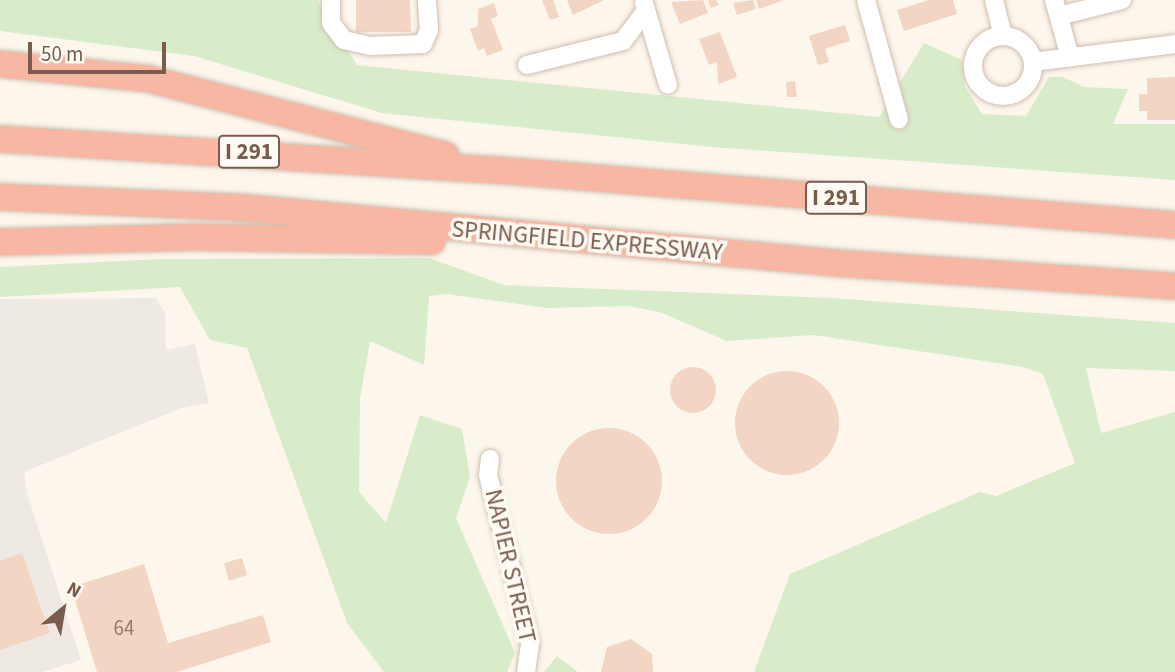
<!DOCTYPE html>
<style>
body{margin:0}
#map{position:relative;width:1175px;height:672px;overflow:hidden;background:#fdf6ec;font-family:"Source Sans 3",sans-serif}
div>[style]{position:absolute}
.industrial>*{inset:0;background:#efe9e4}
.green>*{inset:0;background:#d8ecc9}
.building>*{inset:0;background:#f3d5c3}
.round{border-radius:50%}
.roads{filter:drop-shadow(0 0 2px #d1beb0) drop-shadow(0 0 2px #d1beb0)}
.minor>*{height:18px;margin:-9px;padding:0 9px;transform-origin:9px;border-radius:9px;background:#fff}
.minor>.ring{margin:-9px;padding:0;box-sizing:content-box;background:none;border:18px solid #fff;border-radius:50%}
.highway>*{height:26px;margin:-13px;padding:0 13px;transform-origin:13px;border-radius:13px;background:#f7b7a3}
span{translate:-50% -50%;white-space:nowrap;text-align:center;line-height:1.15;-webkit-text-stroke:7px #fffaf3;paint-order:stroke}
.number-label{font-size:21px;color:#987a6a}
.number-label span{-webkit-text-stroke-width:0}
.shield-label span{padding:2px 5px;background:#fffaf3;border:2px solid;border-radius:5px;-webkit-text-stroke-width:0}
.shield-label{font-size:23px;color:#7a5c4d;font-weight:700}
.street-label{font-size:24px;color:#7a5c4d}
.north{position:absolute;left:28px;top:574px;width:70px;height:70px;-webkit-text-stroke:5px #fffaf3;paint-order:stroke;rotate:30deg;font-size:19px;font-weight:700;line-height:28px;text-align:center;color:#7a5c4d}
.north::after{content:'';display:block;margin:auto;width:24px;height:32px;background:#7a5c4d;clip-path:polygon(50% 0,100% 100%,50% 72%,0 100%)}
.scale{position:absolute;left:28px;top:42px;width:138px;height:32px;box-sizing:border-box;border:4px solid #7a5c4d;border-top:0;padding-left:9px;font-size:21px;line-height:24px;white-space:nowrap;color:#7a5c4d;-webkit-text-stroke:5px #fffaf3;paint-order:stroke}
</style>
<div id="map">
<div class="industrial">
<div style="clip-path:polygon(156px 298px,165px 313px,166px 350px,195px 344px,209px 403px,181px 408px,24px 472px,27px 493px,81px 660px,42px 672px,0 672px,0 299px)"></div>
</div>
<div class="green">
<div style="clip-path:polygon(0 0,317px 0,357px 65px,879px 117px,924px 43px,962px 60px,965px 87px,982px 114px,1026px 116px,1049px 77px,1063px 77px,1084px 87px,1128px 89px,1113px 124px,1175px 124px,1175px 180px,712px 147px,382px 113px,194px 56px,0 31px)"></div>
<div style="clip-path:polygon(429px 258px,504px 285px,831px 298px,1175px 323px,1175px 371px,1086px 368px,1101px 433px,1175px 412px,1175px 672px,754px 672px,790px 574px,980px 492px,996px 496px,1075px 463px,1043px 374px,1023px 367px,814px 335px,727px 341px,660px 312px,628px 306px,548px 308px,446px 294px,429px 296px,424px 365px,370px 341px,360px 398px,359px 492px,386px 523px,420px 415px,462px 429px,470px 477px,456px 518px,515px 653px,507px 672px,384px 672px,347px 623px,247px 348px,210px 340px,180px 287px,0 297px,0 267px,162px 259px)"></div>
<div style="clip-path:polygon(557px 656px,578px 672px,544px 672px)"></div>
</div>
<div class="building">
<div style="clip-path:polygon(356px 0,410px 0,411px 32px,356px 32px)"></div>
<div style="clip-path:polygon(542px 0,553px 0,559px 17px,550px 20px)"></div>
<div style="clip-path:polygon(567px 0,604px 0,573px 15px)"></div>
<div style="clip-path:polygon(703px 0,708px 13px,680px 24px,671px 2px)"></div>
<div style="clip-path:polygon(708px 0,716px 0,719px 5px,711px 8px)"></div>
<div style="clip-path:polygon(753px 0,756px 9px,737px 15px,733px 3px)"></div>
<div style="clip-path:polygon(756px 0,784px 0,759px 9px)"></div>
<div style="clip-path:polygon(929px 0,953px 0,957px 14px,904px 31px,897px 10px)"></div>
<div style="clip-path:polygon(494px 3px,498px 16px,491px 19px,503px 50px,487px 56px,484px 48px,478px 51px,470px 29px,478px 26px,478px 9px)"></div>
<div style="clip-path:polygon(845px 25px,850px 41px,825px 49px,829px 62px,818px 65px,809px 36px)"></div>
<div style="clip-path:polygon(720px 32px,737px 77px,718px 84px,717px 62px,709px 65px,699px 39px)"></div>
<div style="clip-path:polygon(1175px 77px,1175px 120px,1147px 120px,1147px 111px,1139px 111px,1139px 94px,1147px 94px,1147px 78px)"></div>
<div style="clip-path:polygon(795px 81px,797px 97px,787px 97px,786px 82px)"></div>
<div class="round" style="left:670px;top:367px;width:46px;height:46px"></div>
<div class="round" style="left:735px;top:371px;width:104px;height:104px"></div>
<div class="round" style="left:556px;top:428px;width:106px;height:106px"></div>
<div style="clip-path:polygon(22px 553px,50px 633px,0 650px,0 561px)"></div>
<div style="clip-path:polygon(242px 558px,247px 575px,229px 581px,224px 563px)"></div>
<div style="clip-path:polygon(144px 564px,168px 643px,263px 615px,271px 642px,177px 672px,97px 672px,71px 587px)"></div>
<div style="clip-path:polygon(631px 639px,652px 654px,653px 672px,601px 672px,607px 647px)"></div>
</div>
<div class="roads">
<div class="minor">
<div style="left:331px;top:0;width:23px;rotate:90deg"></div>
<div style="left:331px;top:23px;width:21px;rotate:53deg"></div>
<div style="left:344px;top:40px;width:27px;rotate:13deg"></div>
<div style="left:370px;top:46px;width:53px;rotate:-2.2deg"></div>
<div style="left:423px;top:44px;width:15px;rotate:-67deg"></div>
<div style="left:429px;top:30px;width:30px;rotate:-94deg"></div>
<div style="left:866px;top:0;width:124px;rotate:74.6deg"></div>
<div style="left:994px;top:0;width:37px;rotate:76deg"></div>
<div style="left:1054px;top:0;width:59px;rotate:74.3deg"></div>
<div style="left:644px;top:3px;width:85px;rotate:73.7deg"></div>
<div style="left:1059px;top:16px;width:65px;rotate:-14.3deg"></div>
<div class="ring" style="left:973px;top:36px;width:42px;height:42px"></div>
<div style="left:1033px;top:62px;width:143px;rotate:-7.2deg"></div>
<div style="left:527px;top:65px;width:99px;rotate:-14deg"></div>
<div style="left:623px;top:41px;width:38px;rotate:-53deg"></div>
<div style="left:490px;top:459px;width:16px;rotate:97deg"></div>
<div style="left:488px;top:475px;width:174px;rotate:76deg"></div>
<div style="left:530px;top:644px;width:28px;rotate:98deg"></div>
</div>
<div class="highway">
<div style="left:0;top:64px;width:150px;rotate:5.7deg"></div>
<div style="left:149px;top:79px;width:306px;rotate:14.4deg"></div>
<div style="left:0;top:139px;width:498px;rotate:3.6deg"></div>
<div style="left:497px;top:170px;width:680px;rotate:4.64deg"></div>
<div style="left:0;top:197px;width:247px;rotate:2.5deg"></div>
<div style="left:247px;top:208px;width:592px;rotate:5.33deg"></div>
<div style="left:836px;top:263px;width:340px;rotate:3.9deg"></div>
<div style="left:0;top:242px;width:193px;rotate:-1.5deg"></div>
<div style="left:193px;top:237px;width:239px;rotate:1deg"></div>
</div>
</div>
<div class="number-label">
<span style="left:124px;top:628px">64</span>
</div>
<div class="shield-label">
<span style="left:249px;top:152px">I 291</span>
<span style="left:836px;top:198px">I 291</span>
</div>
<div class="street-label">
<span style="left:587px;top:241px;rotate:5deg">SPRINGFIELD EXPRESSWAY</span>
<span style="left:510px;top:566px;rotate:77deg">NAPIER STREET</span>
</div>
<div class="north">N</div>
<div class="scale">50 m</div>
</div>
